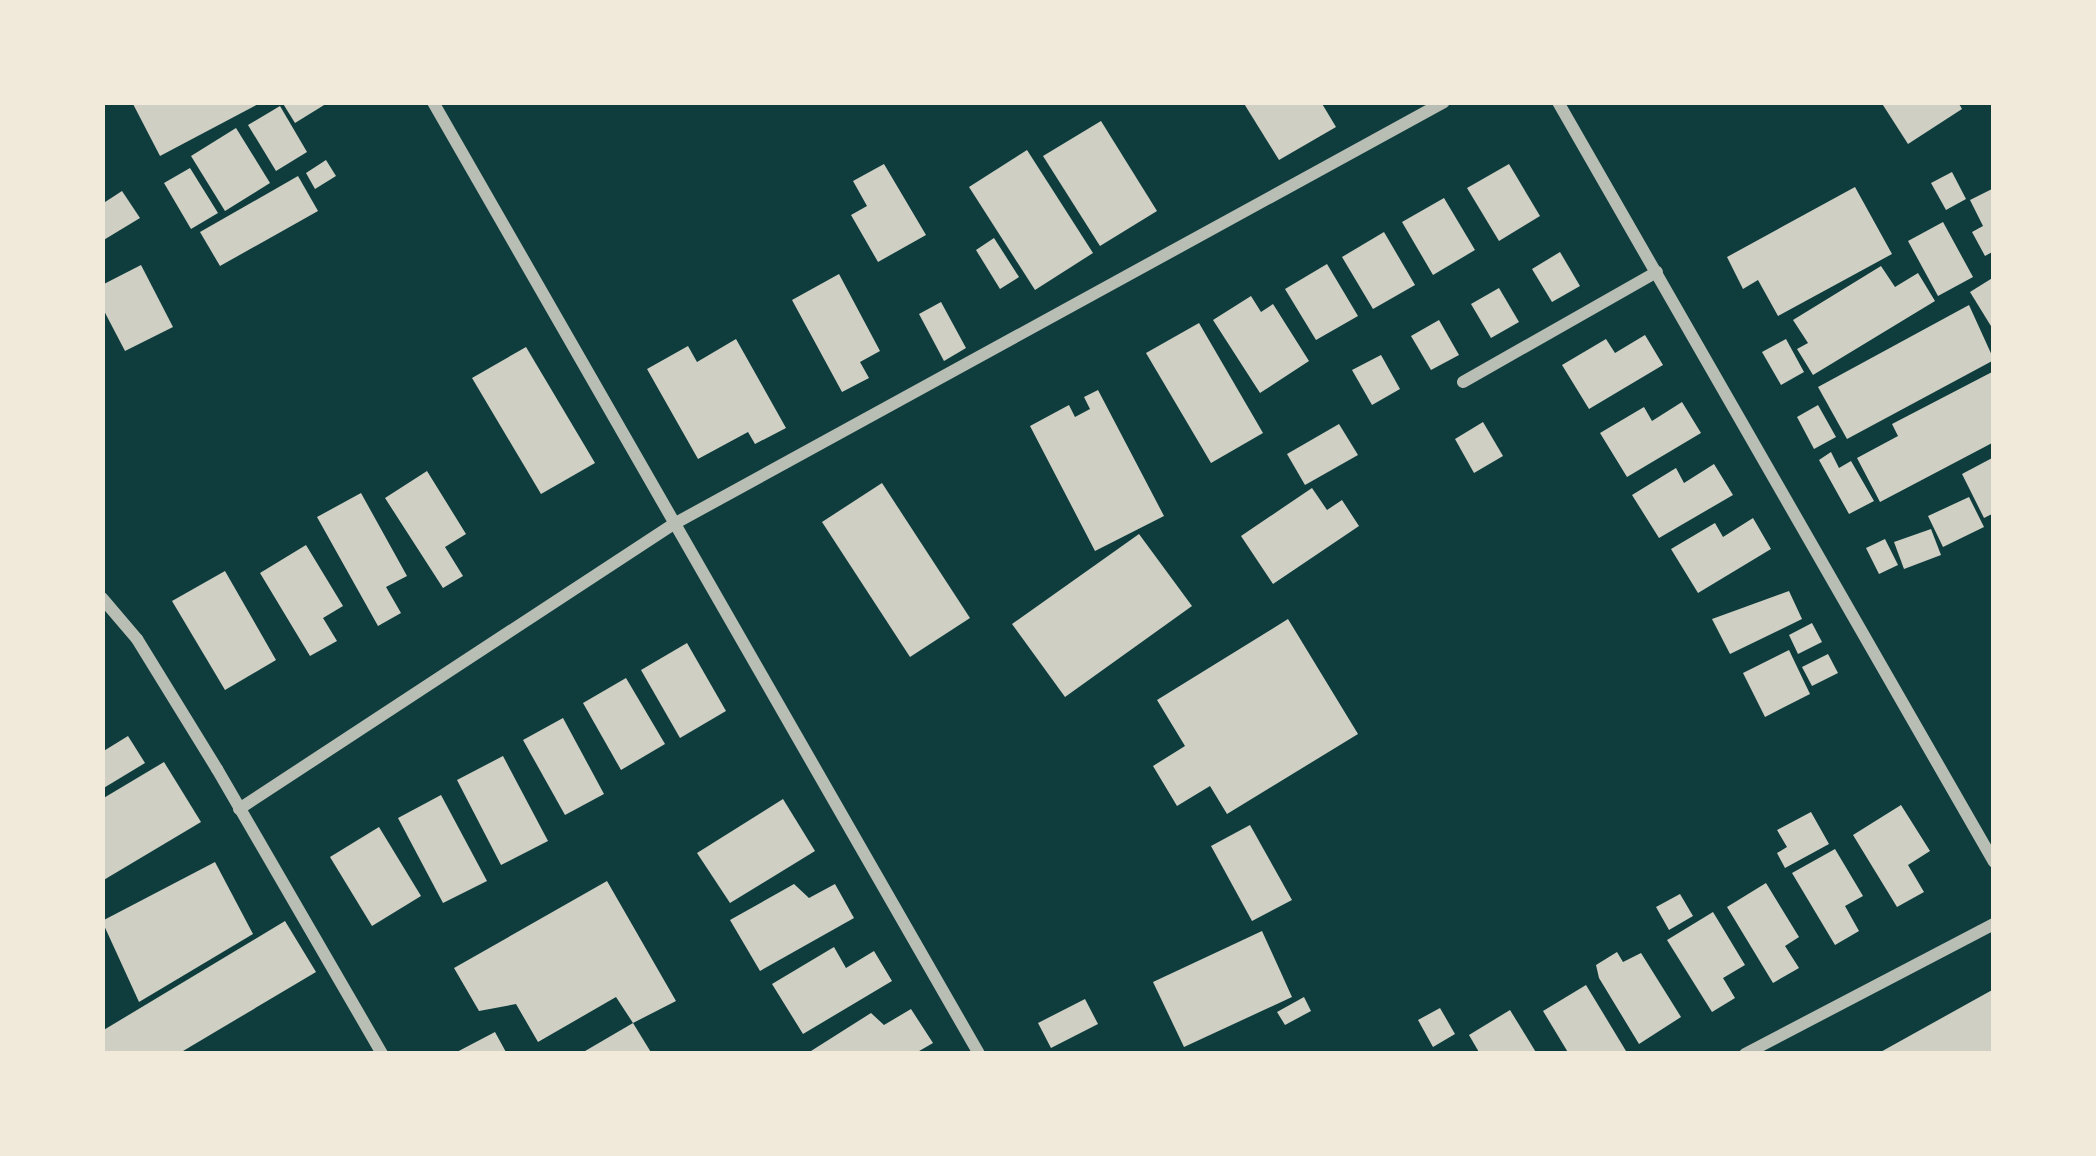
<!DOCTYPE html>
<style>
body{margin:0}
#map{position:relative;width:2096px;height:1156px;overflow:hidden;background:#0f3d3e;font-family:"Space Grotesk",sans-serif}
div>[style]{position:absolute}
.building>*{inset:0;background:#cfcfc3}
.minor>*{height:12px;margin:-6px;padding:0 6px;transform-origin:6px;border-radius:6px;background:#b8beb3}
span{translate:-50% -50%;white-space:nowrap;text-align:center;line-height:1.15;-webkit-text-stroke:12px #f1e9da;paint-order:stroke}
.frame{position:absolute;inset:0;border:105px solid #f1e9da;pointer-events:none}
</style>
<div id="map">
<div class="building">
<div style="clip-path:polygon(132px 102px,262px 102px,160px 156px)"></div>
<div style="clip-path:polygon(282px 102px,329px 102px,295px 123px)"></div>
<div style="clip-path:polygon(1243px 102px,1321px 102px,1336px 127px,1279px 160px)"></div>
<div style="clip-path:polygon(1881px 102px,1958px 102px,1962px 109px,1908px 144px)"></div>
<div style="clip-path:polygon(280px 106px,307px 152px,276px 171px,248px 125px)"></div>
<div style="clip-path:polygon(1101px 121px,1157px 211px,1100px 246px,1043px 156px)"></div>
<div style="clip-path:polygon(236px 128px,270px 183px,225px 211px,191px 156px)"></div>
<div style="clip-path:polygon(1027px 150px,1093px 253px,1035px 290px,969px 187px)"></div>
<div style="clip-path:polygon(326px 160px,336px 176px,315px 189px,306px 173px)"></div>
<div style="clip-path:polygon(884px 164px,926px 235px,878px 262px,851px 215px,867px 206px,853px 181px)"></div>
<div style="clip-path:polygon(1509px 164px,1540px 216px,1499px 241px,1467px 188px)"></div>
<div style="clip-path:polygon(190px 168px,218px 213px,191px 229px,164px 183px)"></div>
<div style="clip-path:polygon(1952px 172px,1966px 199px,1946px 210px,1931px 183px)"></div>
<div style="clip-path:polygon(298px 176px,318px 211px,220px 266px,200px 232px)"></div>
<div style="clip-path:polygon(1855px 187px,1892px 254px,1778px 316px,1758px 280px,1743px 289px,1727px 257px)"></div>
<div style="clip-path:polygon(1994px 188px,1994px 251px,1985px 256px,1972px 232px,1983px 226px,1970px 200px)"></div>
<div style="clip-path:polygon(122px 191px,140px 218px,102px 241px,102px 204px)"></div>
<div style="clip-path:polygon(1444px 198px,1475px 250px,1433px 275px,1402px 222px)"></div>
<div style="clip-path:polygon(1943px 222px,1973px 277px,1938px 296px,1908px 241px)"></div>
<div style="clip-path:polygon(1384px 232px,1415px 285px,1373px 309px,1342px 257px)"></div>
<div style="clip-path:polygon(994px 238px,1019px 277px,1000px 289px,976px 250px)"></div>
<div style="clip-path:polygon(1560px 252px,1580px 286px,1552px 302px,1532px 269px)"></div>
<div style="clip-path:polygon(1327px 264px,1358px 316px,1316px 340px,1285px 289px)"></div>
<div style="clip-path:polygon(141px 265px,173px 327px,125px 351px,102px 307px,102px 285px)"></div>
<div style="clip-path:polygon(1881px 266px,1895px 287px,1918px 273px,1935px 301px,1813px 375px,1797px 349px,1808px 343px,1793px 320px)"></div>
<div style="clip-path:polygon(839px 274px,880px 351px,860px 362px,869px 378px,842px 392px,792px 300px)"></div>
<div style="clip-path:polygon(1994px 277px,1994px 331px,1970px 292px)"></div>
<div style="clip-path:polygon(1499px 288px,1519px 322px,1491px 338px,1471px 304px)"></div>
<div style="clip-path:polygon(1251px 296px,1261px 312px,1273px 304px,1309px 361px,1260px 393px,1213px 320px)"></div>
<div style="clip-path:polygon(941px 302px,966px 348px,944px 361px,919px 314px)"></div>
<div style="clip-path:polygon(1969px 305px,1994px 360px,1847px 439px,1818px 387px)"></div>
<div style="clip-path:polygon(1439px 320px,1459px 355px,1431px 370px,1411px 336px)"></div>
<div style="clip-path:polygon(1199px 323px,1263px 433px,1211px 463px,1146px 353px)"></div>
<div style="clip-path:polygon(1645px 335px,1663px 365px,1589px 409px,1562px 365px,1606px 339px,1615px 353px)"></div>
<div style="clip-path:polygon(736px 339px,786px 428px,755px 444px,748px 432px,698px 459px,647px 369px,688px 346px,697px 362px)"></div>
<div style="clip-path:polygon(1786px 339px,1804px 372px,1781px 385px,1762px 352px)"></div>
<div style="clip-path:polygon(526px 347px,595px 463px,541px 494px,472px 378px)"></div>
<div style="clip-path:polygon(1381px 355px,1400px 389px,1372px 405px,1352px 370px)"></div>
<div style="clip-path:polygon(1994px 371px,1994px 442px,1880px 502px,1857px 458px,1898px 436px,1892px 424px)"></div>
<div style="clip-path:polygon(1098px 390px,1164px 516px,1095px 551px,1030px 426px,1069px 405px,1075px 417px,1090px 409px,1084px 397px)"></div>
<div style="clip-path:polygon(1682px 402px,1701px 433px,1627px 477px,1600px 433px,1644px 407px,1652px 421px)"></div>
<div style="clip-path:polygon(1818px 405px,1836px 437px,1814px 449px,1797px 417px)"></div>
<div style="clip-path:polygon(1483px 422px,1503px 456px,1474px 473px,1455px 439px)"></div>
<div style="clip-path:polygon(1339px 424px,1358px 455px,1305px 485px,1287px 454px)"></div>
<div style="clip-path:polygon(1831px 452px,1839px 468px,1851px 461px,1874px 501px,1849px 514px,1819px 460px)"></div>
<div style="clip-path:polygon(1994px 457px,1994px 513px,1984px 518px,1962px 474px)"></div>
<div style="clip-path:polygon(1714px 464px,1733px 495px,1659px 538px,1632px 495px,1676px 468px,1684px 483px)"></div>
<div style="clip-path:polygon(427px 471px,466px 534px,445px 547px,463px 576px,443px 588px,385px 498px)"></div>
<div style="clip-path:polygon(882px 483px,970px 618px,910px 657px,822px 522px)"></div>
<div style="clip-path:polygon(1312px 488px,1327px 510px,1342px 500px,1359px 526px,1273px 584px,1241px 536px)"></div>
<div style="clip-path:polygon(361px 493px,407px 576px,386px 587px,401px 613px,378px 626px,317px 517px)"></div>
<div style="clip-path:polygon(1969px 497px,1984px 527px,1943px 547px,1928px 516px)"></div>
<div style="clip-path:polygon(1753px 518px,1771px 549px,1698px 593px,1671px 549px,1715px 523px,1723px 537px)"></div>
<div style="clip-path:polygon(1931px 529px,1941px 555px,1904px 569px,1894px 542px)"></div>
<div style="clip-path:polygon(1139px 534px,1192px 606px,1065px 697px,1012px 624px)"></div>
<div style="clip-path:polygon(1885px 539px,1898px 565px,1879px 574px,1866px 548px)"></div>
<div style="clip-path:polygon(306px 545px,343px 606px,323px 618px,337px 641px,310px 656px,260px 573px)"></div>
<div style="clip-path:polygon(225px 571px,276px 660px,225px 690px,172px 601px)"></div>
<div style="clip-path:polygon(1789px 591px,1802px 619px,1730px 654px,1712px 619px)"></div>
<div style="clip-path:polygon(1288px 619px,1358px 734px,1227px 814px,1210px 786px,1177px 806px,1153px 766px,1185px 746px,1157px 700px)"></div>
<div style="clip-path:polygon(1812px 623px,1822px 642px,1798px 654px,1789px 635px)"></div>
<div style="clip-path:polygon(687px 643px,726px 711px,680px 738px,641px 670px)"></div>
<div style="clip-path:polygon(1789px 650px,1810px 694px,1765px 717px,1743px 673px)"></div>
<div style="clip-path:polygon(1828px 654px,1838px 673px,1812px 686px,1802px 667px)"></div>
<div style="clip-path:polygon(626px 678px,665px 744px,621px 770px,583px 703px)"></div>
<div style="clip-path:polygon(563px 718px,604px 794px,565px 815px,523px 740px)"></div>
<div style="clip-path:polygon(128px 736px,145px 763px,102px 789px,102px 752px)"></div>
<div style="clip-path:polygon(503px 756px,548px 841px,501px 865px,457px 780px)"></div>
<div style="clip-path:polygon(164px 762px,201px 822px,102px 881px,102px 799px)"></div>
<div style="clip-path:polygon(441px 795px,487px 881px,443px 903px,398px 818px)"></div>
<div style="clip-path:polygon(783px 799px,815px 851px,730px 903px,697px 853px)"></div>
<div style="clip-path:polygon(1901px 805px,1930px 851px,1908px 865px,1924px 892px,1897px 907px,1853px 835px)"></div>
<div style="clip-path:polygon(1811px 812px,1829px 844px,1785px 868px,1777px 853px,1787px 847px,1777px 830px)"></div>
<div style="clip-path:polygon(1250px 825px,1292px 900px,1252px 921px,1211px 846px)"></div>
<div style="clip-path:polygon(379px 827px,421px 896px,372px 926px,330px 857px)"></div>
<div style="clip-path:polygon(1835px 849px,1863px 896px,1845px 906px,1859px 931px,1835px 945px,1792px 873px)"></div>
<div style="clip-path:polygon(215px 862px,253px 934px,139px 1002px,102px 921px)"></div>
<div style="clip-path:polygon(607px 881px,676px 1001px,633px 1023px,616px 997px,538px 1042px,516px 1004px,479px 1011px,454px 968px)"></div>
<div style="clip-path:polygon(1766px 883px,1799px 937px,1785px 946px,1799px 968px,1773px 983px,1727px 907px)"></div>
<div style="clip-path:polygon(794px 884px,809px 898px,835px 884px,854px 918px,760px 971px,730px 920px)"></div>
<div style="clip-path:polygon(1680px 894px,1693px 916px,1669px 930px,1656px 907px)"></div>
<div style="clip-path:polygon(1713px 912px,1745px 965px,1723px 978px,1735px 998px,1712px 1012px,1667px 940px)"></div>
<div style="clip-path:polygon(285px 921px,316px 972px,178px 1054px,102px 1054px,102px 1031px)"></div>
<div style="clip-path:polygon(1262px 931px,1292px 997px,1184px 1047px,1153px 982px)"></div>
<div style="clip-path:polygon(834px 947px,846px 968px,874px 951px,892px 981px,803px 1034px,772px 984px)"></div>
<div style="clip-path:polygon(1617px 952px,1623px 962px,1641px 953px,1681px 1017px,1639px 1044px,1599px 978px,1596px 965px)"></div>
<div style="clip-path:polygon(1586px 985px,1626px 1051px,1622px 1054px,1569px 1054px,1543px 1011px)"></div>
<div style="clip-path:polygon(1994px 989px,1994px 1054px,1877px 1054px)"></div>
<div style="clip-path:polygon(1304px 997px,1311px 1011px,1285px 1025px,1277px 1012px)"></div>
<div style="clip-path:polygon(1085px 999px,1098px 1024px,1051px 1048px,1038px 1023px)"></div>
<div style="clip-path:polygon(1440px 1008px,1455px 1034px,1433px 1047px,1418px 1020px)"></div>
<div style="clip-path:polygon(911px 1009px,933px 1043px,914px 1054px,811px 1051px,871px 1013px,884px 1025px)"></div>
<div style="clip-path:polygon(1510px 1010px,1537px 1054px,1480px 1054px,1469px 1035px)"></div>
<div style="clip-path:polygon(633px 1023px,652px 1054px,580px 1054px)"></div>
<div style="clip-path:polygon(495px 1032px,507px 1054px,453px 1054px)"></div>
</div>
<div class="minor">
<div style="left:433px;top:102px;width:1097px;rotate:60.16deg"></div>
<div style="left:1558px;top:102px;width:876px;rotate:60.16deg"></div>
<div style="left:1463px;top:382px;width:223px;rotate:-29.6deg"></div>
<div style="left:102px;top:598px;width:54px;rotate:49.5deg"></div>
<div style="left:137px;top:639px;width:153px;rotate:58.4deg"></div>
<div style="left:217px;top:769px;width:329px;rotate:59.9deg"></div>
<div style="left:239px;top:809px;width:518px;rotate:-33.26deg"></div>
<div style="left:672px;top:525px;width:880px;rotate:-28.72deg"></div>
<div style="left:1745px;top:1054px;width:281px;rotate:-27.6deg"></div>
</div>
<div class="frame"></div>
</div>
